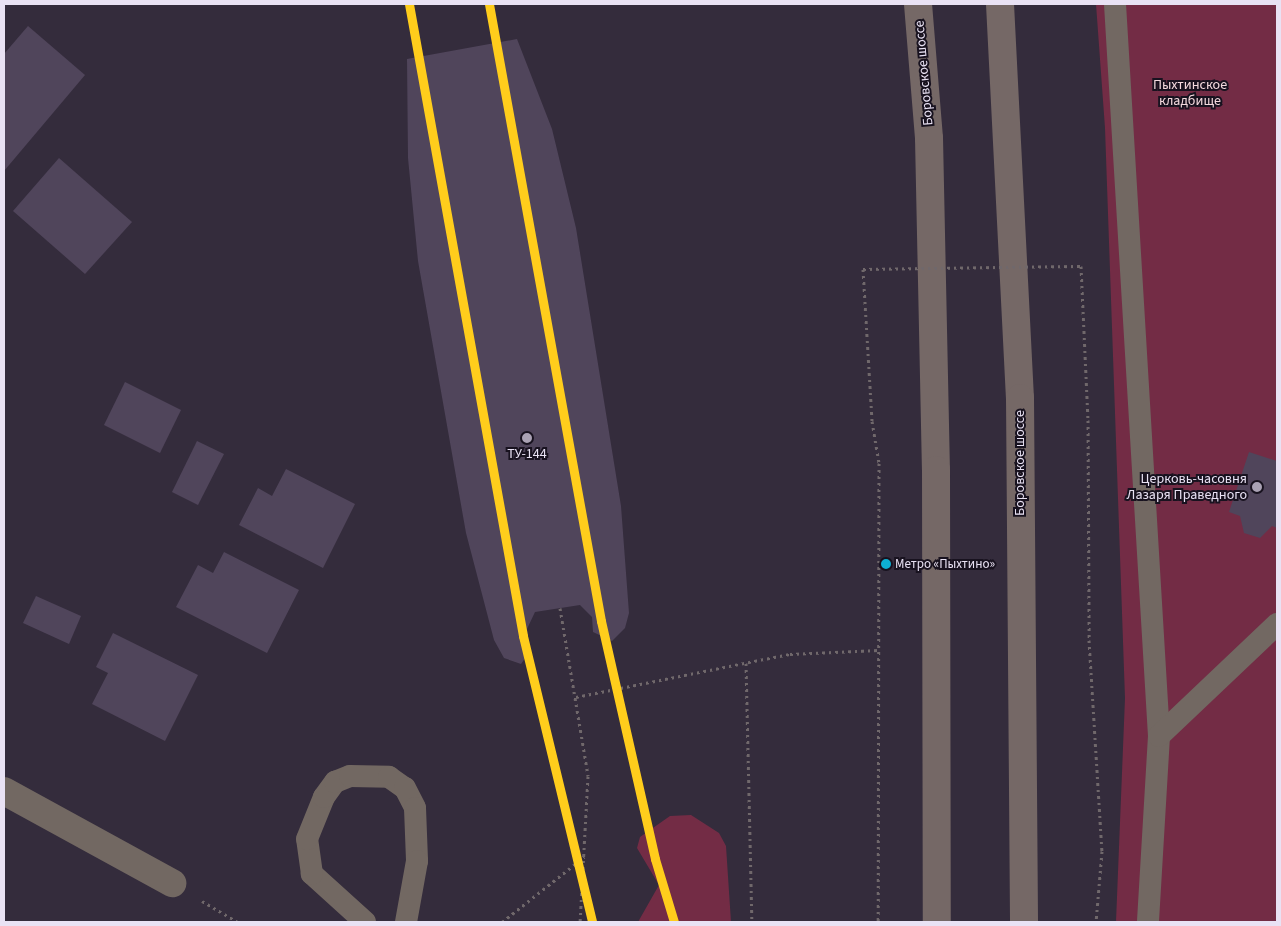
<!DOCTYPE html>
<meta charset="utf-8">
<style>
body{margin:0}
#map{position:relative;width:1281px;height:926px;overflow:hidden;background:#342c3c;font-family:"Source Sans 3",sans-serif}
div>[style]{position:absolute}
.green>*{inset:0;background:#732c45}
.building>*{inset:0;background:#50455b}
.path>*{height:3px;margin-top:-1.5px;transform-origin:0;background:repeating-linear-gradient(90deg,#70686b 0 2.5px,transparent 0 6.5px)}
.service>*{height:22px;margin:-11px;padding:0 11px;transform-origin:11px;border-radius:11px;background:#726862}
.minor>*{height:28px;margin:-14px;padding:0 14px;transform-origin:14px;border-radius:14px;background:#726862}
.primary>*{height:28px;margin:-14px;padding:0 14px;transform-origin:14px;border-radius:14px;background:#756866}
.path-bridge>*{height:3px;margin-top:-1.5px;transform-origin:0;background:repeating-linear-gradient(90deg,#70686b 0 2.5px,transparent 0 6.5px)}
.metro-1>*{height:9px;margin:-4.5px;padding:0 4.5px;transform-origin:4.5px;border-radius:4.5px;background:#ffcd1c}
.dots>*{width:14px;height:14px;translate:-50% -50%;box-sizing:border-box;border:2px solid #18121f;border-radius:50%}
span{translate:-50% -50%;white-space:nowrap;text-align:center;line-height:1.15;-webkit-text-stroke:4px #18121f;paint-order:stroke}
.bus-label{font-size:13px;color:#e9e2f4}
.left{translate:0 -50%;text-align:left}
.street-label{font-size:14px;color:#e9e2f4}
.park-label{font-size:14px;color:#f4d9de}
.poi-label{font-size:14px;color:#e9e2f4}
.right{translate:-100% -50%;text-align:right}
.frame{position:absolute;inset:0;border:5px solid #e9e2f4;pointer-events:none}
</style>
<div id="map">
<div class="green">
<div style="clip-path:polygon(1096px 4px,1277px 4px,1277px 922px,1116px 922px,1125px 698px,1105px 128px)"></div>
<div style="clip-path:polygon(691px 815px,719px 833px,726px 846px,731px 922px,638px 922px,659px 885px,637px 848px,640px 837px,670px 816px)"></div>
</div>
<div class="building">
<div style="clip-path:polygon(28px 26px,85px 75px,4px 171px,4px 54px)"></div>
<div style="clip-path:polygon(517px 39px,552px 129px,576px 228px,621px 506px,629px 613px,625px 628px,612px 641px,593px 632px,592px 617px,580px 605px,535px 612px,527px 629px,530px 651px,521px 664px,504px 658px,494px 640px,466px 533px,418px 261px,408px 158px,407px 59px)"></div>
<div style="clip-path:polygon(59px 158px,132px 222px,85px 274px,13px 211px)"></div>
<div style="clip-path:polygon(125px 382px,181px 410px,160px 453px,104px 425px)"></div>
<div style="clip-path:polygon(197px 441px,224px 454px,198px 505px,172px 492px)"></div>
<div style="clip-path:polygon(1249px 452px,1277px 461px,1277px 528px,1272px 526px,1260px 538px,1244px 533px,1240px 516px,1229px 512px)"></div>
<div style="clip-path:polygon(286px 469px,355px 504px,323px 568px,239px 525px,258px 488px,272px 496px)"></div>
<div style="clip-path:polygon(224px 552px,299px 590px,267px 653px,176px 607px,198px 565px,213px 573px)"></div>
<div style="clip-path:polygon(36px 596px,81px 616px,69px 644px,23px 623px)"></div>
<div style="clip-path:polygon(113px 633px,198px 675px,165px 741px,92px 704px,108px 673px,96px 667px)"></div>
</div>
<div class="path">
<div style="left:1081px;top:266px;width:154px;rotate:87.4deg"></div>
<div style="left:1088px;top:420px;width:220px;rotate:89.7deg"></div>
<div style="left:1089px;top:640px;width:211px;rotate:86.5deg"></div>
<div style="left:1102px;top:851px;width:71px;rotate:94.8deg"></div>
<div style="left:863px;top:269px;width:152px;rotate:86.6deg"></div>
<div style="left:872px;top:421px;width:43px;rotate:80.5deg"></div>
<div style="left:879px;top:463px;width:459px;rotate:90.1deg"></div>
<div style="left:560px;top:608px;width:170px;rotate:80.5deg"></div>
<div style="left:588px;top:776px;width:146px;rotate:93.1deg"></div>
<div style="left:746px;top:663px;width:259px;rotate:88.7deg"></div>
<div style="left:576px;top:697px;width:218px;rotate:-11.4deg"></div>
<div style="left:790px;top:654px;width:89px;rotate:-2.6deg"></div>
<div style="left:202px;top:901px;width:42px;rotate:30.3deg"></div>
<div style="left:502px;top:922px;width:105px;rotate:-38.4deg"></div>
</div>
<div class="service">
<div style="left:1115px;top:4px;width:733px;rotate:86.56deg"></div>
<div style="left:1159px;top:736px;width:186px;rotate:93.4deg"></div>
<div style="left:1159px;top:736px;width:163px;rotate:-43.5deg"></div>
<div style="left:365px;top:922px;width:72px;rotate:-137.8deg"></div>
<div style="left:312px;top:874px;width:35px;rotate:-98deg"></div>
<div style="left:307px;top:839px;width:45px;rotate:-68deg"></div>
<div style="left:324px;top:797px;width:19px;rotate:-54deg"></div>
<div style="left:335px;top:782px;width:16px;rotate:-22deg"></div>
<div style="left:350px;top:776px;width:39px;rotate:1deg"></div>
<div style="left:389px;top:777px;width:19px;rotate:35deg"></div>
<div style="left:405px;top:788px;width:22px;rotate:63deg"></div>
<div style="left:415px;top:808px;width:53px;rotate:87.8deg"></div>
<div style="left:417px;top:861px;width:62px;rotate:100.2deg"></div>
</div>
<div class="minor">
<div style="left:4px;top:791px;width:192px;rotate:28.7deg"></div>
</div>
<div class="primary">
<div style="left:918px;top:4px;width:134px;rotate:85.3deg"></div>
<div style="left:929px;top:138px;width:332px;rotate:88.8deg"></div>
<div style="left:936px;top:470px;width:452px;rotate:89.9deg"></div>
<div style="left:1000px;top:4px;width:395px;rotate:87.1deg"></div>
<div style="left:1020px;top:398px;width:524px;rotate:89.56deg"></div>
</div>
<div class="path-bridge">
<div style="left:863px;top:269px;width:218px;rotate:-0.8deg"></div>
</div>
<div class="metro-1">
<div style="left:409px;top:4px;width:642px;rotate:79.77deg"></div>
<div style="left:523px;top:636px;width:294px;rotate:76.4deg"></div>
<div style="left:489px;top:4px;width:627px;rotate:79.71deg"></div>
<div style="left:601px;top:621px;width:244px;rotate:77.2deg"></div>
<div style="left:655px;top:859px;width:66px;rotate:73.2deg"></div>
</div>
<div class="dots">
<div style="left:527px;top:438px;background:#aaa2b4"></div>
<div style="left:1257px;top:487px;background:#aaa2b4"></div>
<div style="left:886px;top:564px;background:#0dafd3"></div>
</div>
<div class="bus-label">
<span class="left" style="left:895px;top:564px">Метро «Пыхтино»</span>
</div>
<div class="street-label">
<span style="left:924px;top:73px;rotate:-95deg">Боровское шоссе</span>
<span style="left:1020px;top:463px;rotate:-90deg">Боровское шоссе</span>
</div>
<div class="park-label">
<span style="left:1190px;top:93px">Пыхтинское<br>кладбище</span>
</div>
<div class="poi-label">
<span style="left:527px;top:454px">ТУ-144</span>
<span class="right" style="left:1247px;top:487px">Церковь-часовня<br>Лазаря Праведного</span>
</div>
<div class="frame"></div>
</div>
